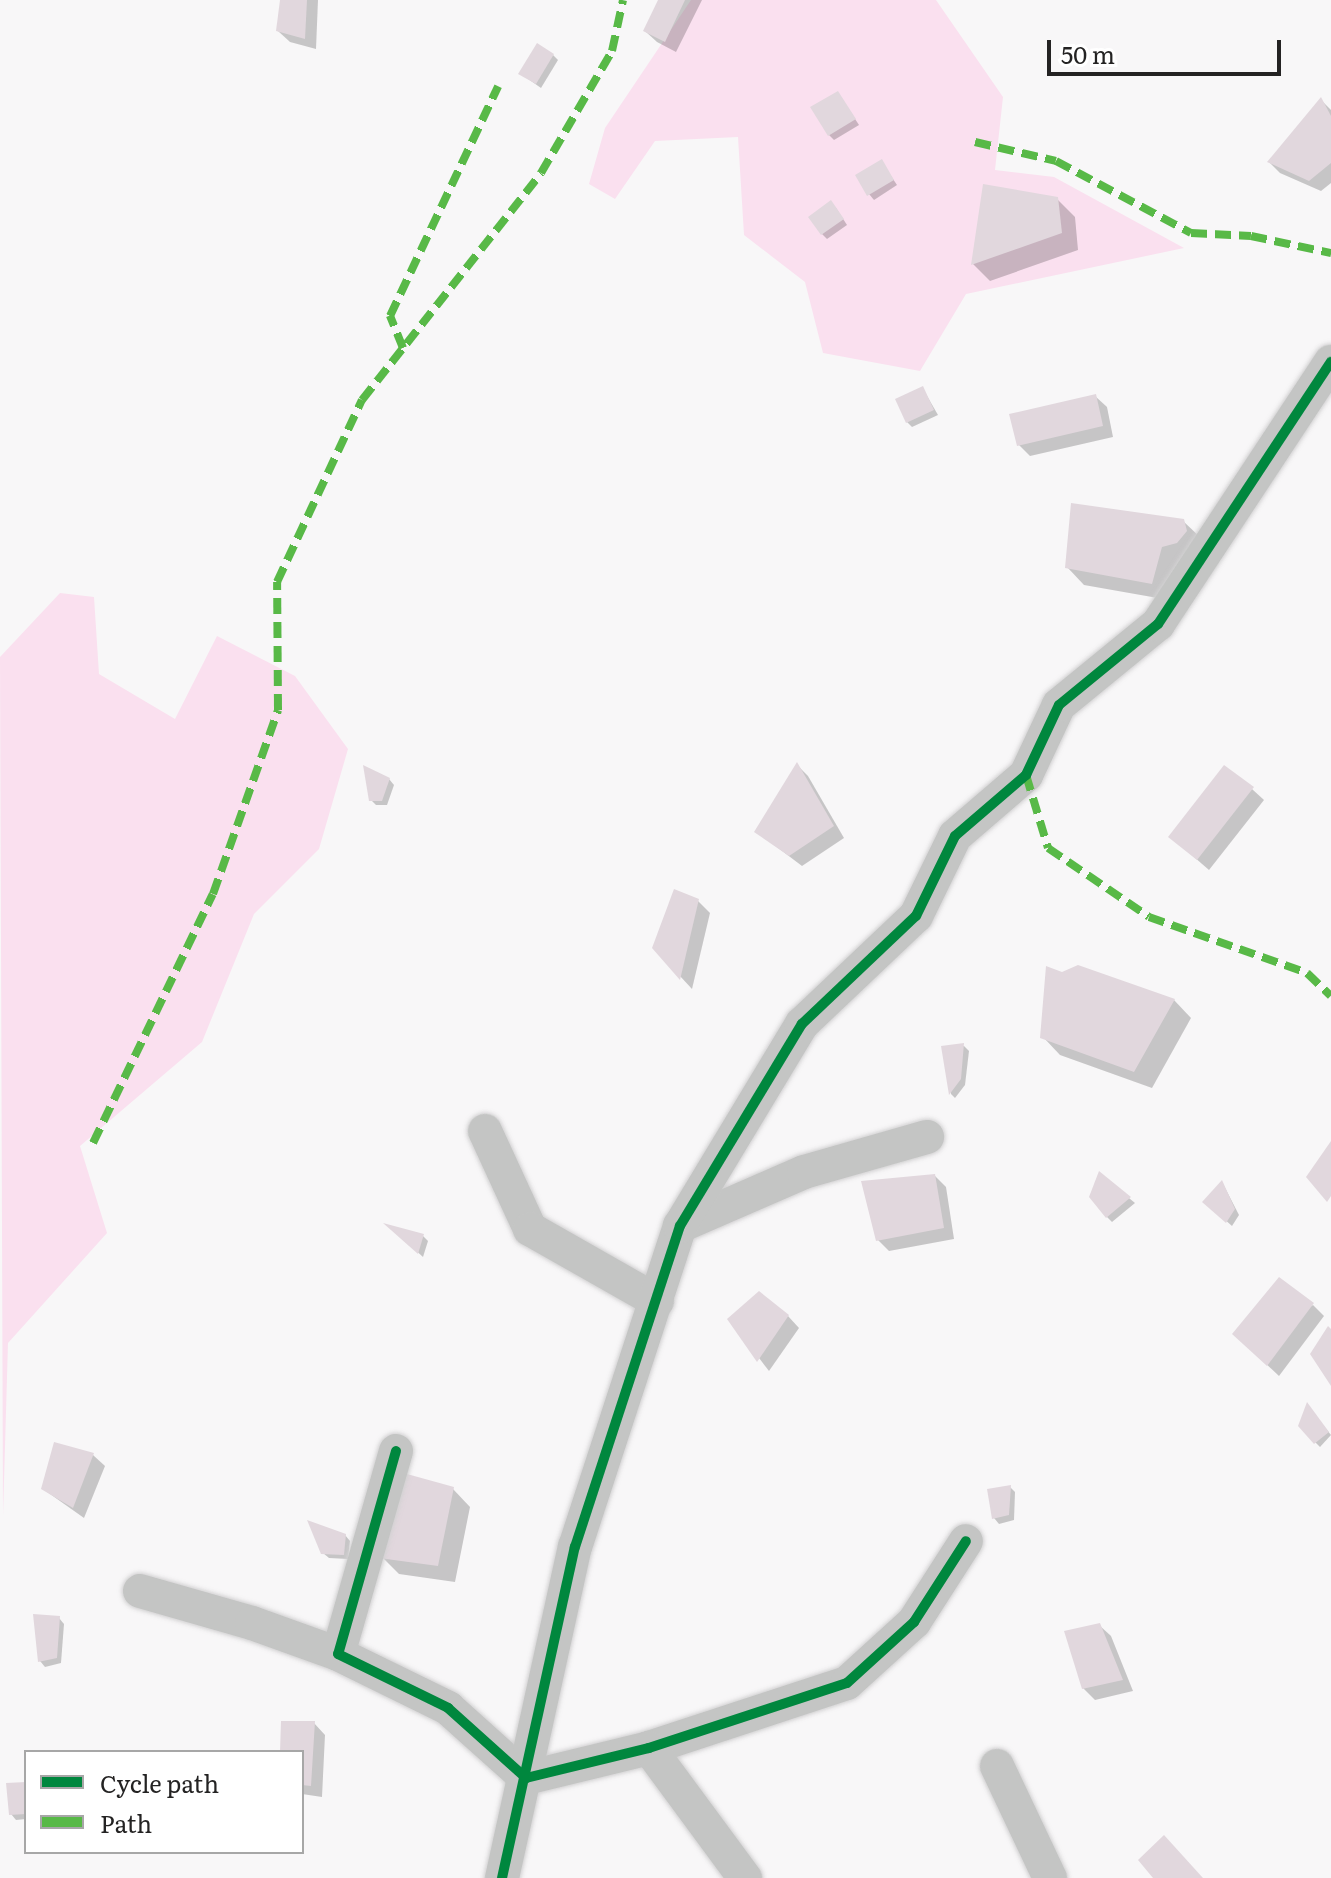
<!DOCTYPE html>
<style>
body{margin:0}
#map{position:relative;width:1331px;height:1878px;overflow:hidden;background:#f8f7f8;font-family:Literata,serif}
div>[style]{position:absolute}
.green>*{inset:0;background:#fae0ef}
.shadow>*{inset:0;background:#0003}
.building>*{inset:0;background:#e1d7dd}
.roads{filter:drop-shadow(0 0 2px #d2d1d2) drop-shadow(0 0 2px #d2d1d2)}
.street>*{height:34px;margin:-17px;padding:0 17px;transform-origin:17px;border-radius:17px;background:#c4c5c4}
.quiet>*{height:8px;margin-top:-4px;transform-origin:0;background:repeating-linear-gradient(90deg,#58b947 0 16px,transparent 0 24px)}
.cycleway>*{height:10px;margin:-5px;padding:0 5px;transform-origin:5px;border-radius:5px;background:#00873e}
span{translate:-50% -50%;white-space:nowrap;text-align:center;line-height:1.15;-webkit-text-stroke:6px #fff;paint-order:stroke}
.legend{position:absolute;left:24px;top:1750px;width:280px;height:104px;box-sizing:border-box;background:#fff;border:2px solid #a7a7a7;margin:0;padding:10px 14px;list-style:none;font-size:24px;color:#242323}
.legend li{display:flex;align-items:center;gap:16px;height:40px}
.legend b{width:40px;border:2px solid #a7a7a7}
.scale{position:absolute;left:1047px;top:40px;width:234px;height:36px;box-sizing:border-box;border:4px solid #242323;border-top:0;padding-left:10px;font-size:24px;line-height:28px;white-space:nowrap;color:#242323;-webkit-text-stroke:6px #fff;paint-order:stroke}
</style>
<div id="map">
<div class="green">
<div style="clip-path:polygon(691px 0,936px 0,1003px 97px,995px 170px,1054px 177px,1184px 248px,966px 294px,920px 371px,823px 353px,805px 282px,744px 235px,738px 137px,655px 141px,615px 199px,589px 184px,605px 128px)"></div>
<div style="clip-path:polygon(60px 593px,94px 597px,99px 674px,175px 719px,217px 636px,295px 676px,348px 749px,319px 849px,254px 914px,202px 1042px,80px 1146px,107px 1233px,8px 1343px,3px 1516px,0 657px)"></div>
</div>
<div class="shadow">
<div style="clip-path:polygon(282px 0,318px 0,316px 49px,290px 42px,278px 31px)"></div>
<div style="clip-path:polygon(660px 0,702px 0,676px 52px,657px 42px,645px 31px)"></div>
<div style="clip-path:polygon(553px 55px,558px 60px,541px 88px,521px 74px)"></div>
<div style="clip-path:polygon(838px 93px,859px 125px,834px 140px,829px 135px)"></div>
<div style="clip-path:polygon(1321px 100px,1331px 110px,1331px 183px,1321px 191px,1280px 173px,1269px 162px)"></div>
<div style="clip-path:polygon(881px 161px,897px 185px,874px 200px,869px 194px)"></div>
<div style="clip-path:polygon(984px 186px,1057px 199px,1075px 217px,1078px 250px,990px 281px,973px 264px)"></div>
<div style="clip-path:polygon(836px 208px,847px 225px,827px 239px,822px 234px)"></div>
<div style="clip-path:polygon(923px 389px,938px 415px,912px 427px,907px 422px)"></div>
<div style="clip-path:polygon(1095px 396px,1107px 407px,1113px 437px,1030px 456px,1019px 445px)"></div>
<div style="clip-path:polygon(1183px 521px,1201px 538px,1169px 600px,1084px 585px,1067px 567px)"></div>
<div style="clip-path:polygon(797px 765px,808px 776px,844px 838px,802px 866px,757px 832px)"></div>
<div style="clip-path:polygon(389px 779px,394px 785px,387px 805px,376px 805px,371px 800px)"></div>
<div style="clip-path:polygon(1252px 789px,1264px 800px,1209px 870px,1171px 837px)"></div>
<div style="clip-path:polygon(698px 901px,710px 913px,692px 989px,654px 948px)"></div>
<div style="clip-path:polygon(1062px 974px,1174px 1000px,1191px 1018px,1152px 1088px,1060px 1055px,1043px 1037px)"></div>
<div style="clip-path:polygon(964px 1046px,969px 1051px,965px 1085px,955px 1098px,951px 1094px,944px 1048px)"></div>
<div style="clip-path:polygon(1100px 1174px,1135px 1203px,1112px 1222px,1107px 1217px)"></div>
<div style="clip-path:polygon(935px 1176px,946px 1187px,954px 1239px,889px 1251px,878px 1240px)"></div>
<div style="clip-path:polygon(1222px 1182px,1239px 1215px,1232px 1226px,1205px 1202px)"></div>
<div style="clip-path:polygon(390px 1227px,423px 1236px,428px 1241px,423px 1257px)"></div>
<div style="clip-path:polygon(1313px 1305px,1324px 1316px,1279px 1376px,1246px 1345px)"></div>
<div style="clip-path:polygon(788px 1316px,799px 1328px,769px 1371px,729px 1319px)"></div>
<div style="clip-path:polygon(1311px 1410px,1331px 1435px,1320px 1447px,1315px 1442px)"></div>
<div style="clip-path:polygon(56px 1445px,93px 1455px,105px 1466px,84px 1518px,43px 1489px)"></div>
<div style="clip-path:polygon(1010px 1487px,1015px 1492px,1014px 1520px,999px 1524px,994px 1518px)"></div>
<div style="clip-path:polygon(453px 1489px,470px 1507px,455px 1582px,399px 1574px,382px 1557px)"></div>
<div style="clip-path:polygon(345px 1535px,350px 1541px,348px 1559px,329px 1558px,323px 1553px)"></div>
<div style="clip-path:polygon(59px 1618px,64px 1624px,61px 1663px,45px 1667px,40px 1661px)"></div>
<div style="clip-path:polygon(1099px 1625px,1111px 1636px,1133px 1691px,1095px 1700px,1083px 1688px)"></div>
<div style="clip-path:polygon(314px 1723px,325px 1735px,322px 1797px,302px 1794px,302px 1752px,282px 1752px)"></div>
<div style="clip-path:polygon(26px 1784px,26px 1819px,16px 1820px,11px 1814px)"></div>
</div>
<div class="building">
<div style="clip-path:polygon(280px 0,307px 0,305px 39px,276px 31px)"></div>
<div style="clip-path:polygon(658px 0,685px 0,665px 42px,643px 31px)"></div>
<div style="clip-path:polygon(537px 43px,554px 54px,536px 84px,518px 74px)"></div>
<div style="clip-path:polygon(838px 91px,856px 119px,828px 136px,810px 107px)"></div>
<div style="clip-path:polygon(1321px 97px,1331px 116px,1331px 163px,1309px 181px,1267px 162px)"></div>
<div style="clip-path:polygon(882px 159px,894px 180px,867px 196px,855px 175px)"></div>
<div style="clip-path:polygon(983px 184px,1058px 197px,1062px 233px,971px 265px)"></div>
<div style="clip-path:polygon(831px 200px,844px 219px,821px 235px,808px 217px)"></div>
<div style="clip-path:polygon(923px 386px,934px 410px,906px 423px,895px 399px)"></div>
<div style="clip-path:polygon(1096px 394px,1103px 426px,1017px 446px,1009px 414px)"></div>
<div style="clip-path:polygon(1071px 503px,1184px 519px,1187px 531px,1177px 543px,1162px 547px,1152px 584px,1065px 568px)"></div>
<div style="clip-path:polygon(797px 762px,834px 826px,789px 856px,754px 832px)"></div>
<div style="clip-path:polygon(363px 765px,390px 778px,382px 801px,369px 801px)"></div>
<div style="clip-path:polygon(1224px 765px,1254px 787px,1197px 860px,1168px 837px)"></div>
<div style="clip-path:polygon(674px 889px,699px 899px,680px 980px,652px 948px)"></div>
<div style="clip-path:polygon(1078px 965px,1175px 999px,1134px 1072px,1040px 1038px,1046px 966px,1062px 972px)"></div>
<div style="clip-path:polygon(964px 1043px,961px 1079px,949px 1095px,941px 1046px)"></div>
<div style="clip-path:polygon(1331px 1141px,1331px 1196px,1327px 1202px,1306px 1177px)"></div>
<div style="clip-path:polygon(1099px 1171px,1131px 1197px,1106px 1218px,1089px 1197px)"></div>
<div style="clip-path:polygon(935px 1174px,944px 1228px,876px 1241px,861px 1181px)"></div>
<div style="clip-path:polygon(1222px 1180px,1235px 1209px,1226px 1223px,1202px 1202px)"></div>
<div style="clip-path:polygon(383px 1223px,424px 1234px,418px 1254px)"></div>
<div style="clip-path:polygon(1279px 1277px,1314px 1303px,1267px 1366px,1232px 1334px)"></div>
<div style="clip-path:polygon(759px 1291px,789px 1315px,757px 1362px,727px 1319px)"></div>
<div style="clip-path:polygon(1328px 1326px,1331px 1329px,1331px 1386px,1310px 1354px)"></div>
<div style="clip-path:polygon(1307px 1402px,1329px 1432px,1314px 1444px,1298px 1426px)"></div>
<div style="clip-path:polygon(54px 1442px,94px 1453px,73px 1508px,41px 1489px)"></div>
<div style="clip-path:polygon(407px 1474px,454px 1487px,438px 1566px,379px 1558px)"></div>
<div style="clip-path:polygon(1011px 1485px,1009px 1515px,992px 1519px,987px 1489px)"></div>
<div style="clip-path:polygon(307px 1520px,346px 1534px,344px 1555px,321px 1554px)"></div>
<div style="clip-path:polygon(33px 1614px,60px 1616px,57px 1658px,38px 1662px)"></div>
<div style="clip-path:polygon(1100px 1623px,1123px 1680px,1082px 1689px,1064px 1631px)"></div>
<div style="clip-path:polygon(281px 1721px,315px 1721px,311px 1786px,302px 1785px,302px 1752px,280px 1752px)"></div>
<div style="clip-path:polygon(26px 1782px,26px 1814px,9px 1815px,6px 1783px)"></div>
<div style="clip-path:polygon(1164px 1835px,1203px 1878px,1153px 1878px,1138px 1860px)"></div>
</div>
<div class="roads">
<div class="street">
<div style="left:485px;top:1131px;width:108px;rotate:65.3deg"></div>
<div style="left:530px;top:1229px;width:146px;rotate:29.6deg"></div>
<div style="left:680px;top:1226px;width:135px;rotate:-23.5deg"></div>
<div style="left:804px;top:1172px;width:128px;rotate:-15.9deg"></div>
<div style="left:396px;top:1451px;width:211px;rotate:105.9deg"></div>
<div style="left:338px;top:1654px;width:123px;rotate:26.1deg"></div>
<div style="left:448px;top:1708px;width:105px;rotate:41.9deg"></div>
<div style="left:526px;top:1778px;width:127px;rotate:-13.7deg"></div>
<div style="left:649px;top:1748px;width:208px;rotate:-18.2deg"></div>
<div style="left:847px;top:1683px;width:91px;rotate:-42.3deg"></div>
<div style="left:914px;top:1622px;width:96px;rotate:-57.3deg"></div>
<div style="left:140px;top:1591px;width:116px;rotate:15.9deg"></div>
<div style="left:252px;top:1623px;width:91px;rotate:19.8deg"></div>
<div style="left:649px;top:1748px;width:162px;rotate:53.6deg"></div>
<div style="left:997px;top:1766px;width:124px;rotate:64.7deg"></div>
<div style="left:502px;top:1878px;width:339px;rotate:-77.6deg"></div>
<div style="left:575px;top:1547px;width:338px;rotate:-71.9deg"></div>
<div style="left:680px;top:1226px;width:236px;rotate:-58.9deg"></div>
<div style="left:802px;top:1024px;width:157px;rotate:-43.5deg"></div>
<div style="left:916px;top:916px;width:89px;rotate:-64deg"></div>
<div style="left:955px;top:836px;width:94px;rotate:-40.7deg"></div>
<div style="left:1026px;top:775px;width:77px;rotate:-64.8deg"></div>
<div style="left:1059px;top:705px;width:128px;rotate:-39.3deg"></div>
<div style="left:1158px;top:624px;width:314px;rotate:-56.6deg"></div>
</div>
</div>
<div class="quiet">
<div style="left:975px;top:142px;width:83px;rotate:13.2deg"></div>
<div style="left:1056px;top:161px;width:153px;rotate:28.1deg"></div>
<div style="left:1191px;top:233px;width:60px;rotate:2.9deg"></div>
<div style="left:1251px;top:236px;width:82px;rotate:12deg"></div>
<div style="left:403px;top:348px;width:35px;rotate:-112deg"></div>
<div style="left:390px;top:316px;width:254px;rotate:-64.8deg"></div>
<div style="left:1026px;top:775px;width:76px;rotate:73.2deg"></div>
<div style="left:1048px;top:848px;width:122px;rotate:34.3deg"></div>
<div style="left:1149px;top:917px;width:168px;rotate:19.5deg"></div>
<div style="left:1307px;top:973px;width:33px;rotate:44deg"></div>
<div style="left:93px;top:1143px;width:276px;rotate:-64.3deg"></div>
<div style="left:213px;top:894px;width:195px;rotate:-70.5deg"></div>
<div style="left:278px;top:710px;width:128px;rotate:-90.4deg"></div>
<div style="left:277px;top:582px;width:201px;rotate:-65deg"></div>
<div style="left:362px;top:400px;width:289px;rotate:-51.7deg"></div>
<div style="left:541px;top:173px;width:141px;rotate:-59.8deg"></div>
<div style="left:612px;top:51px;width:52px;rotate:-77.8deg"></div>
</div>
<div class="cycleway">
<div style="left:396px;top:1451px;width:211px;rotate:105.9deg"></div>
<div style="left:338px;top:1654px;width:123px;rotate:26.1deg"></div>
<div style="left:448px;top:1708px;width:105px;rotate:41.9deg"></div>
<div style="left:526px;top:1778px;width:127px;rotate:-13.7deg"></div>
<div style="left:649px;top:1748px;width:208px;rotate:-18.2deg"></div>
<div style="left:847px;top:1683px;width:91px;rotate:-42.3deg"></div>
<div style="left:914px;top:1622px;width:96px;rotate:-57.3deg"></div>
<div style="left:502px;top:1878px;width:339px;rotate:-77.6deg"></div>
<div style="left:575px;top:1547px;width:338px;rotate:-71.9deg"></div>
<div style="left:680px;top:1226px;width:236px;rotate:-58.9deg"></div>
<div style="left:802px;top:1024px;width:157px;rotate:-43.5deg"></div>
<div style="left:916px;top:916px;width:89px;rotate:-64deg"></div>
<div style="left:955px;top:836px;width:94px;rotate:-40.7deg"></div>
<div style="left:1026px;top:775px;width:77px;rotate:-64.8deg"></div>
<div style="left:1059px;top:705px;width:128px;rotate:-39.3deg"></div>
<div style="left:1158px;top:624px;width:314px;rotate:-56.6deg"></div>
</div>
<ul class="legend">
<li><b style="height:10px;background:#00873e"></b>Cycle path</li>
<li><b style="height:10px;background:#58b947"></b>Path</li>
</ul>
<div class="scale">50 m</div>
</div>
